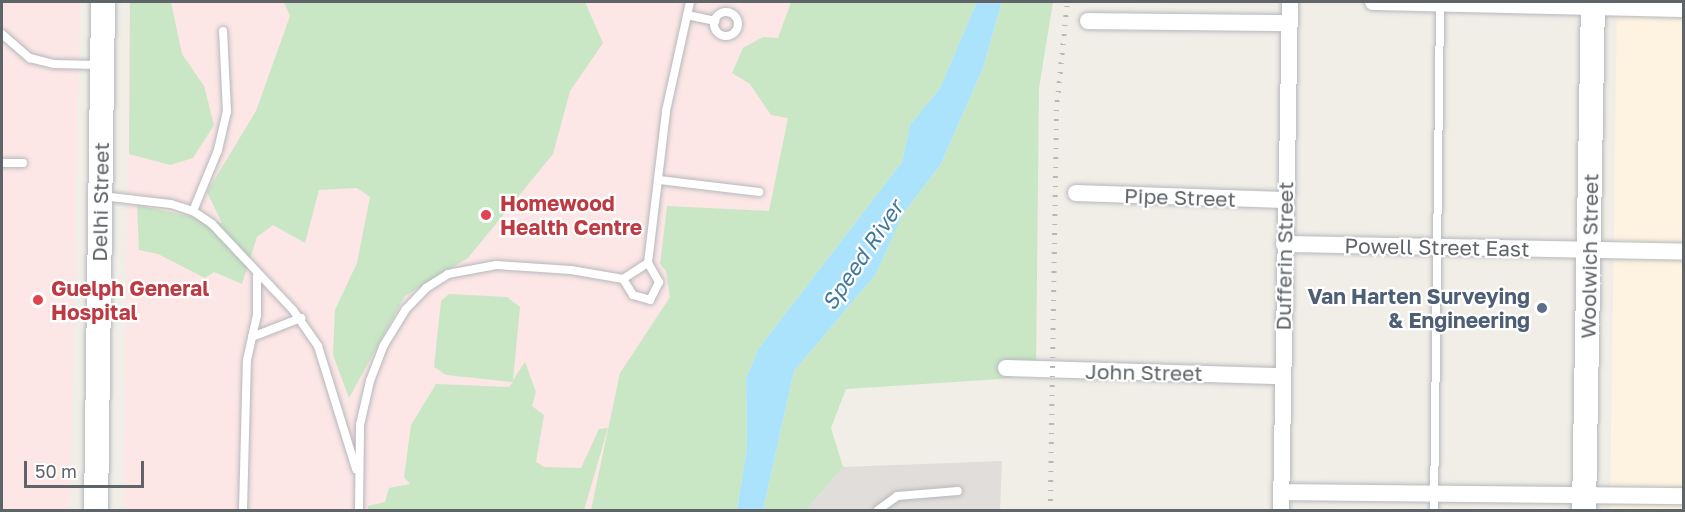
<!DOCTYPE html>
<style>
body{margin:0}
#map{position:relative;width:1685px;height:512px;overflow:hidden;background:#f1eee8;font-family:"Golos Text",sans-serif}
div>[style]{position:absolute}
.commercial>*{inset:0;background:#fdf3e0}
.industrial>*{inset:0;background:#e0ddda}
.medical>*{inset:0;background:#fce6e6}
.green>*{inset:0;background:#c9e7c5}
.water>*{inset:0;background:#abe3fd}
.roads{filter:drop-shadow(0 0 2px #b5b8bc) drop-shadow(0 0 2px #b5b8bc)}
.lane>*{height:8px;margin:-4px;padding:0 4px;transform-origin:4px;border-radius:4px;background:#fff}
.lane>.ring{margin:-4px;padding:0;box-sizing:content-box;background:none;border:8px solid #fff;border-radius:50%}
.street>*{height:16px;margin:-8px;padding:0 8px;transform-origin:8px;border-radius:8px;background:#fff}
.secondary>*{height:24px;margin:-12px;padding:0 12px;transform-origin:12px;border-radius:12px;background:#fff}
.rail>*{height:4.5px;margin-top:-2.25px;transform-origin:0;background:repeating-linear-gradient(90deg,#b6b7b8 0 1.5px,transparent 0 9.5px)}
.dots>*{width:16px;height:16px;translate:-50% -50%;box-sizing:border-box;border:3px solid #fff;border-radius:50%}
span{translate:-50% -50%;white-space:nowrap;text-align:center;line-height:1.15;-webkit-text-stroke:4.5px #fff;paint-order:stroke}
.street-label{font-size:21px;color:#5f6468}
.health-label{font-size:21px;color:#be3a42;font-weight:700}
.left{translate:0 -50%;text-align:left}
.service-label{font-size:21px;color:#4e5e75;font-weight:700}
.right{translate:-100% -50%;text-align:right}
.water-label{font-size:22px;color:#40799f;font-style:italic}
.frame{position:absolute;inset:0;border:3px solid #5f6468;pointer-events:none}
.scale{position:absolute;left:24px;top:461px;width:120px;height:27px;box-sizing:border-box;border:3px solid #5f6468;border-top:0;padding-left:8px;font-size:18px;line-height:21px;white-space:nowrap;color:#5f6468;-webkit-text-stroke:4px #fff;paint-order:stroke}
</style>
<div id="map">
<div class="commercial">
<div style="clip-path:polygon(1617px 2px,1683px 2px,1683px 510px,1610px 510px)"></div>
</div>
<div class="industrial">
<div style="clip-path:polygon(1002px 461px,1000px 510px,806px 510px,843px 467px)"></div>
</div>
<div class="medical">
<div style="clip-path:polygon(2px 2px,80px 2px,70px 510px,2px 510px)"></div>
<div style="clip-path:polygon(129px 2px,967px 2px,744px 377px,719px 510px,124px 510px)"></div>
</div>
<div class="green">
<div style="clip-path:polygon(130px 2px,171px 2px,182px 54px,204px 86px,214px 125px,193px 158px,170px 165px,129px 154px)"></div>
<div style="clip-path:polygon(284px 2px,585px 2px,603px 43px,570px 91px,553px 154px,468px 258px,405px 296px,349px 398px,333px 355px,335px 310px,357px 263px,370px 197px,357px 188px,319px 190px,305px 243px,273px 225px,257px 237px,242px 284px,214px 272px,205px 278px,158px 254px,139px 250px,137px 205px,222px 223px,207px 192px,256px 111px,290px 16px)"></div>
<div style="clip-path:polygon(791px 2px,977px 2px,940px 88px,910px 125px,902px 162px,759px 348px,746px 378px,747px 448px,737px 510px,591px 510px,620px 373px,670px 297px,666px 271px,660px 264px,667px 206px,769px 211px,788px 118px,771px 115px,750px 84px,732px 73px,743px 48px,763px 37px,778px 38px)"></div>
<div style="clip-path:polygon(1002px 2px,1053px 2px,1039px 88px,1036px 373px,1001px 379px,846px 389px,831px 428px,843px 467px,806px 510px,763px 510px,794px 371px,876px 274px,903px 214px,941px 164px,983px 68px)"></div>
<div style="clip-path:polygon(449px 294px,507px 297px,520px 307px,513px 380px,525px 362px,536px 392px,532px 406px,544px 415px,536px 462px,544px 467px,581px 468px,599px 429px,608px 428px,584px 510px,368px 510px,368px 506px,385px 502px,389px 488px,410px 484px,404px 477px,411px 425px,436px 384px,509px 387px,513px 382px,446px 375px,434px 367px,441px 301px)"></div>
</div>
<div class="water">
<div style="clip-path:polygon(977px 2px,1002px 2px,983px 68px,941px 164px,903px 214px,876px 274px,794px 371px,763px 510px,737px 510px,747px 448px,746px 378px,759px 348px,902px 162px,910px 125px,940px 88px)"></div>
</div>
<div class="roads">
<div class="lane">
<div class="ring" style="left:714px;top:12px;width:16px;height:16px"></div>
<div style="left:687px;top:15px;width:29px;rotate:12deg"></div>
<div style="left:2px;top:34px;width:37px;rotate:41deg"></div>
<div style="left:30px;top:58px;width:25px;rotate:14deg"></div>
<div style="left:54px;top:64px;width:45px;rotate:1.3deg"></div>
<div style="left:2px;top:163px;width:21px"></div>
<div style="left:659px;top:180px;width:101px;rotate:6.8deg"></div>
<div style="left:102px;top:196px;width:69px;rotate:6.6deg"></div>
<div style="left:171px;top:204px;width:23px;rotate:18deg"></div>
<div style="left:193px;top:211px;width:23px;rotate:34deg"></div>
<div style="left:212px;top:224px;width:118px;rotate:46.7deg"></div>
<div style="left:293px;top:310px;width:44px;rotate:55.2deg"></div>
<div style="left:318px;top:346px;width:129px;rotate:72.8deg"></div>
<div style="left:193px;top:211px;width:66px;rotate:-67.7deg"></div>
<div style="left:218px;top:150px;width:39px;rotate:-77deg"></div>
<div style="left:227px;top:112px;width:81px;rotate:-92.8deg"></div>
<div style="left:623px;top:279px;width:19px;rotate:58deg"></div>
<div style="left:633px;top:295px;width:18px;rotate:16deg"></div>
<div style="left:650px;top:300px;width:20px;rotate:-63deg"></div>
<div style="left:659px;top:282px;width:22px;rotate:-120deg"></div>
<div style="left:252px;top:337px;width:53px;rotate:-21.2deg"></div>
<div style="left:243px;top:510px;width:150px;rotate:-88.5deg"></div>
<div style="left:247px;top:360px;width:46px;rotate:-77.5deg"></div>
<div style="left:257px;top:315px;width:40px;rotate:-90deg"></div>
<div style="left:359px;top:510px;width:85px;rotate:-89.3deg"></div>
<div style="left:360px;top:425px;width:45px;rotate:-77.2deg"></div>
<div style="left:370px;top:381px;width:39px;rotate:-69deg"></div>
<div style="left:384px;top:345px;width:42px;rotate:-58.6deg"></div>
<div style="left:406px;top:309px;width:29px;rotate:-46deg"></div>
<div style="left:426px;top:288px;width:26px;rotate:-32deg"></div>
<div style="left:448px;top:274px;width:49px;rotate:-10.6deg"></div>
<div style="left:496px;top:265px;width:75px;rotate:3.8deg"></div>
<div style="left:571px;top:270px;width:53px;rotate:9.8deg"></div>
<div style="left:623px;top:279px;width:30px;rotate:-33deg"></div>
<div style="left:648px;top:263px;width:153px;rotate:-83.2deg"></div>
<div style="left:666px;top:111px;width:112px;rotate:-77.6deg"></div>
<div style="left:878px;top:510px;width:24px;rotate:-36deg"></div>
<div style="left:897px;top:496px;width:61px;rotate:-4.7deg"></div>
<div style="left:1434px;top:510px;width:508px;rotate:-89.32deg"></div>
</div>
<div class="street">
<div style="left:1373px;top:2px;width:311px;rotate:1.3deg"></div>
<div style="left:1088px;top:21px;width:201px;rotate:0.6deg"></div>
<div style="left:1076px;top:193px;width:208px;rotate:1.9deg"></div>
<div style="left:1284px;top:244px;width:400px;rotate:1.1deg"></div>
<div style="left:1006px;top:368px;width:276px;rotate:1.7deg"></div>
<div style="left:1282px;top:492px;width:402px;rotate:0.6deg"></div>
<div style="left:1281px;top:510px;width:508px;rotate:-88.99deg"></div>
</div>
<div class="secondary">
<div style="left:96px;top:510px;width:508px;rotate:-89.21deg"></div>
<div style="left:1584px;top:510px;width:508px;rotate:-88.99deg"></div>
</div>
</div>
<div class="rail">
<div style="left:1050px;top:510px;width:399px;rotate:-89.1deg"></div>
<div style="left:1056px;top:111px;width:110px;rotate:-84.2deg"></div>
</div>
<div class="dots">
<div style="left:486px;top:215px;background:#e0444e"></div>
<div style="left:38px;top:300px;background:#e0444e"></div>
<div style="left:1542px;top:308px;background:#5c6f8a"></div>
</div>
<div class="street-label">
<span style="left:1180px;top:197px;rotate:2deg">Pipe Street</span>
<span style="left:100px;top:202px;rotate:-89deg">Delhi Street</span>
<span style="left:1437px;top:247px;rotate:1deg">Powell Street East</span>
<span style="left:1284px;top:256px;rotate:-89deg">Dufferin Street</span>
<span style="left:1589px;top:256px;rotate:-89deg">Woolwich Street</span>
<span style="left:1144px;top:372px;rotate:1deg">John Street</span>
</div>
<div class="health-label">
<span class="left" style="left:500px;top:215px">Homewood<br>Health Centre</span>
<span class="left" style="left:51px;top:300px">Guelph General<br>Hospital</span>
</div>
<div class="service-label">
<span class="right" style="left:1530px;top:308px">Van Harten Surveying<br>&amp; Engineering</span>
</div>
<div class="water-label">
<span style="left:862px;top:255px;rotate:-56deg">Speed River</span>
</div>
<div class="frame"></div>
<div class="scale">50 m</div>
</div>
